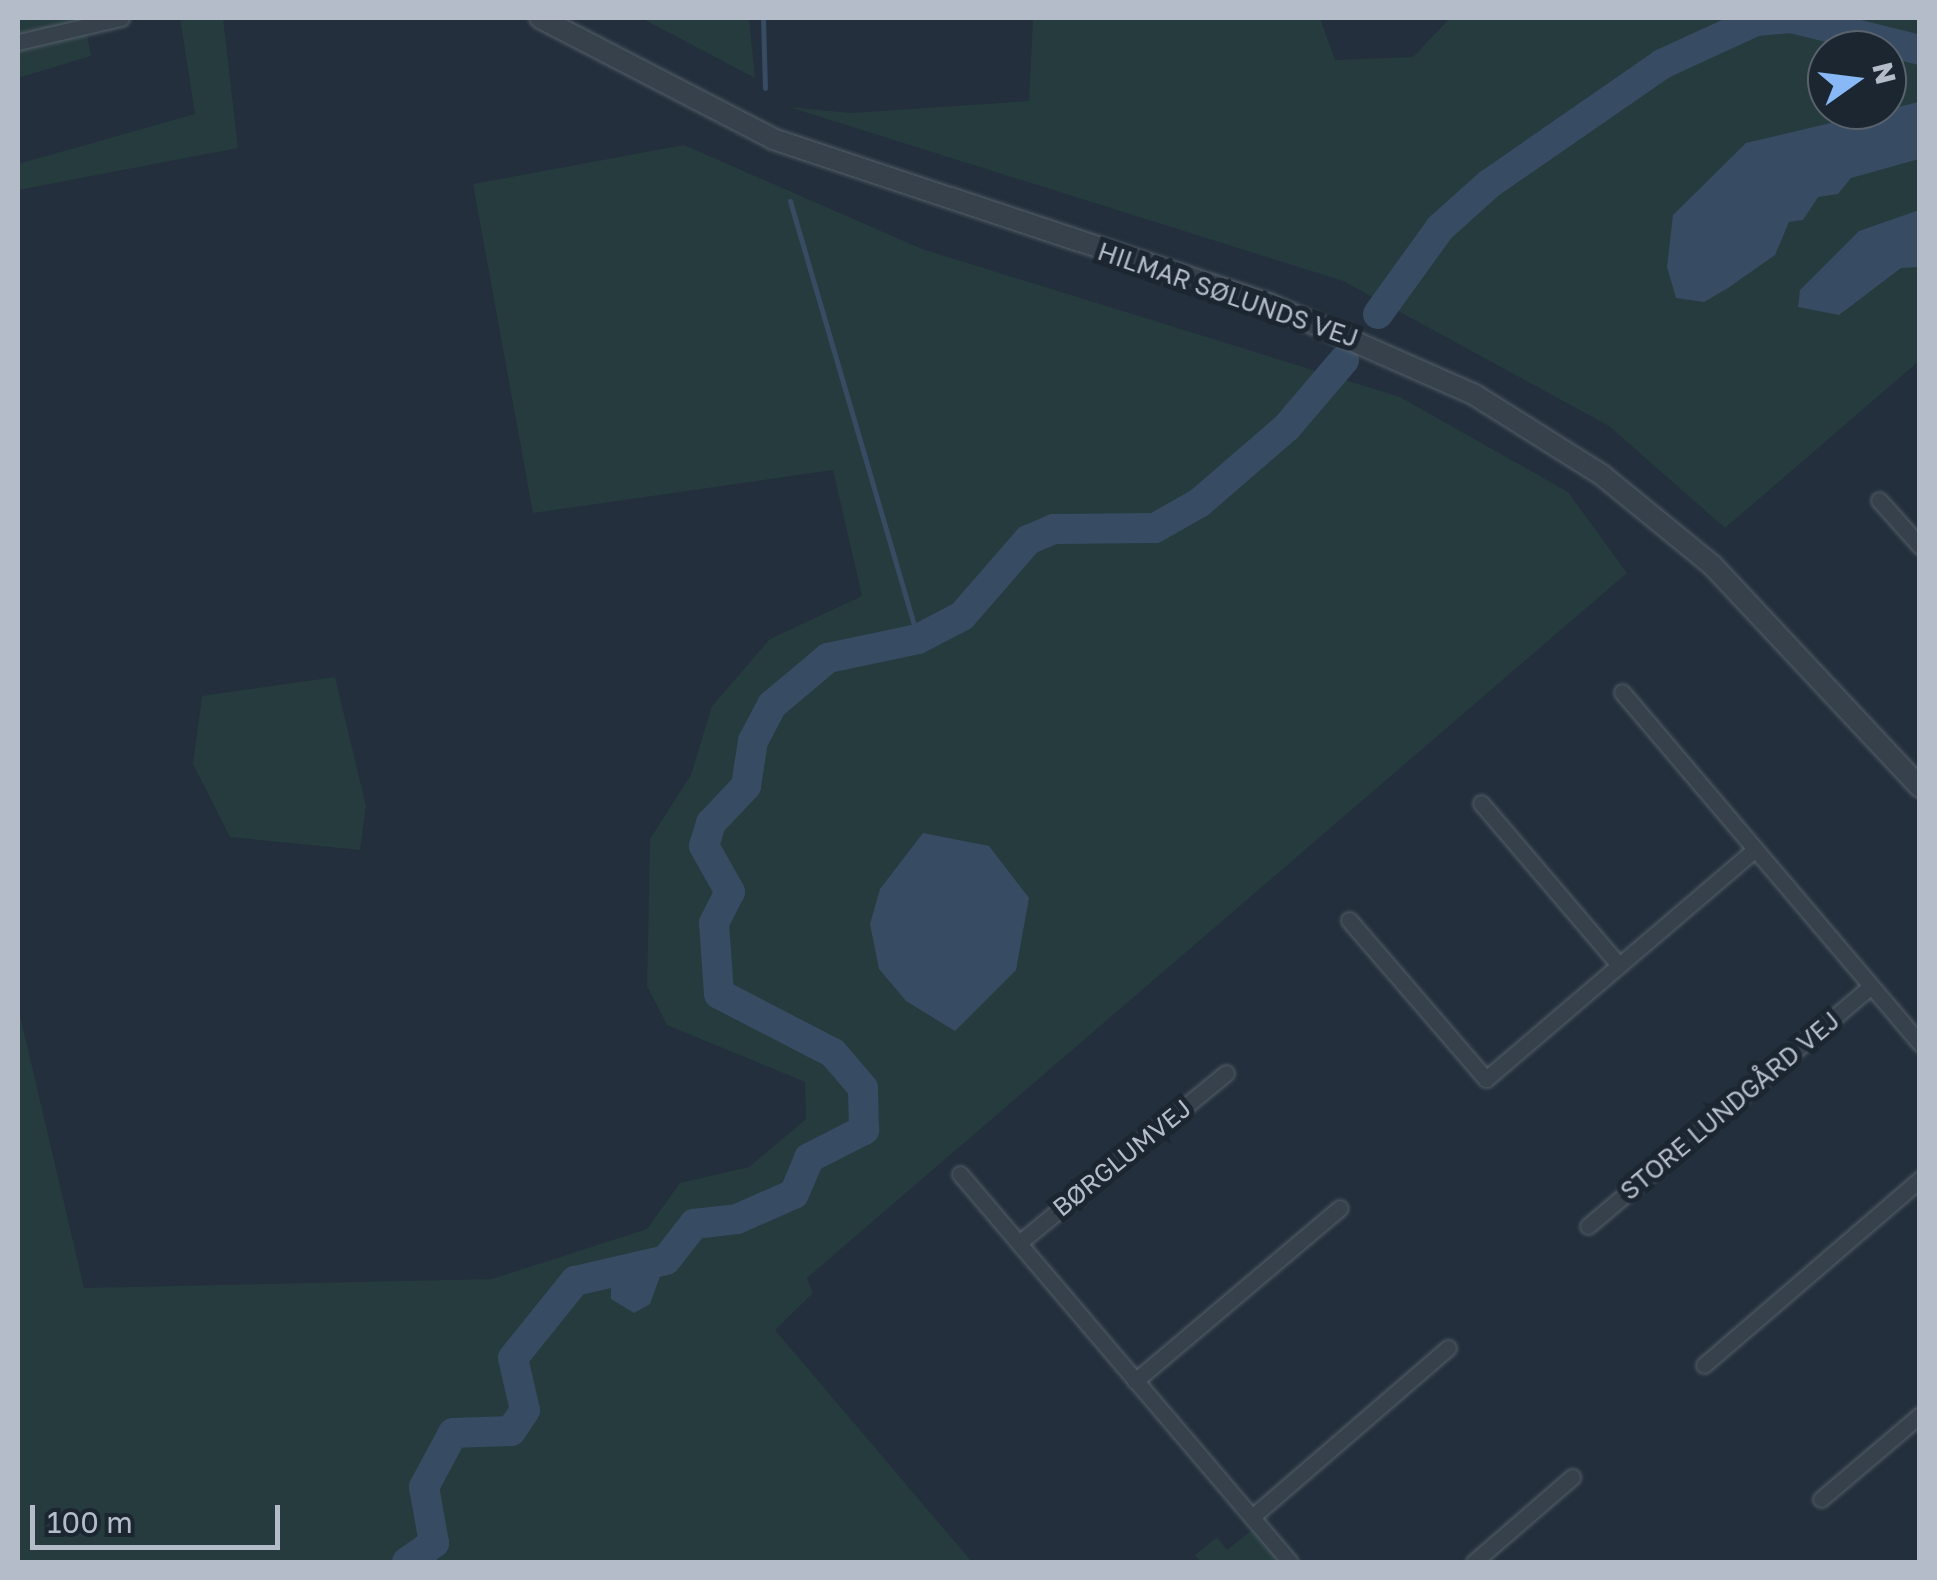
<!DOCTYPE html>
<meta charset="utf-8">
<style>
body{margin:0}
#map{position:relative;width:1937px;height:1580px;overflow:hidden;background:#232f3c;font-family:"Golos Text",sans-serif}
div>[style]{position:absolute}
.green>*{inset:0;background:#253b3d}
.water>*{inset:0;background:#374c63}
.stream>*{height:5px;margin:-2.5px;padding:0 2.5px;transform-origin:2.5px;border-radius:2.5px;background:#374c63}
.river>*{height:30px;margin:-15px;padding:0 15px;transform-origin:15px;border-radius:15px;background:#374c63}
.roads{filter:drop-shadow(0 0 2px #555f6a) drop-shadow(0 0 2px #555f6a)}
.minor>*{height:15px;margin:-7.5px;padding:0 7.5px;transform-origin:7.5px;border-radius:7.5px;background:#37414c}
.tertiary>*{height:20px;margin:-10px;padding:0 10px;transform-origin:10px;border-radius:10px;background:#37414c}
span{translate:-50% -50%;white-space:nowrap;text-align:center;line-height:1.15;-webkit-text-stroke:10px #1c2631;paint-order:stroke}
.street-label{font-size:25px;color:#b3bcc8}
.frame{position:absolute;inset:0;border:20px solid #b3bcc8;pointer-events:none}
.north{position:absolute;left:1807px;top:30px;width:100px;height:100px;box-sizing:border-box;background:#1c2631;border:2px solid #58626d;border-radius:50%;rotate:76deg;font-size:28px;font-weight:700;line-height:40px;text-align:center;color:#b3bcc8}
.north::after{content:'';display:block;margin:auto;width:35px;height:45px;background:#89b8f6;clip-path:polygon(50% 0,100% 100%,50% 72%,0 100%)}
.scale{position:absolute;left:30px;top:1505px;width:250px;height:45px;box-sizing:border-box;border:5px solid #b3bcc8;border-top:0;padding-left:12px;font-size:30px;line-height:35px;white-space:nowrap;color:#b3bcc8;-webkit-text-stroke:8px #1c2631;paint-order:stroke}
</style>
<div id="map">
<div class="green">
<div style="clip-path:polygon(18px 18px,84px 18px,91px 56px,18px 78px)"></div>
<div style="clip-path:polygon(180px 18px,223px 18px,238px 148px,18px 190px,18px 164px,195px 114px)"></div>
<div style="clip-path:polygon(641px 18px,749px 18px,755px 78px,677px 37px)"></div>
<div style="clip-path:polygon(evenodd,1033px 18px,1320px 18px,1335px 60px,1413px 57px,1450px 18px,1919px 18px,1919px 361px,1725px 528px,1609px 426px,1343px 281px,789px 107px,851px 113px,1029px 101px,1033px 18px,1827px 50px,1887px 50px,1887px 110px,1827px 110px,1827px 50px)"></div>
<div style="clip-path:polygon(684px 145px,922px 249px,1400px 397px,1568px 492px,1627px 573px,807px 1278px,813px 1293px,775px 1330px,972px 1562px,18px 1562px,18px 1007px,84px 1288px,492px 1279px,647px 1229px,680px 1183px,749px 1167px,806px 1119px,805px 1082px,667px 1025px,647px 986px,650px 839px,691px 775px,712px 706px,770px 639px,862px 596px,833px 470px,533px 513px,473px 184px)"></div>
<div style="clip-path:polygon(335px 677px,366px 806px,360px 850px,230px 837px,193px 764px,202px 696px)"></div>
<div style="clip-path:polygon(1257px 1526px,1288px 1562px,1201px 1562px,1195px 1555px,1217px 1537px,1227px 1550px)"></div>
</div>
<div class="water">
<div style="clip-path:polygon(1919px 102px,1919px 159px,1851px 178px,1838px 194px,1818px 197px,1803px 220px,1789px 222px,1775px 255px,1728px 288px,1704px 302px,1676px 298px,1667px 267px,1673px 215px,1746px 143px)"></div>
<div style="clip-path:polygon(1919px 210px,1919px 267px,1901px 268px,1839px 315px,1798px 307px,1800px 290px,1859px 231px)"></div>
<div style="clip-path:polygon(923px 833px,989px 846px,1029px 898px,1016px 970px,955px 1031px,906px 1001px,879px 969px,870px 924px,880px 889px)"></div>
<div style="clip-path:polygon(666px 1260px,650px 1304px,634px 1313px,611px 1299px,611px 1272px)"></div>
</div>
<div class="stream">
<div style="left:763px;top:18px;width:70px;rotate:88.4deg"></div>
<div style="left:790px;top:201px;width:456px;rotate:73.7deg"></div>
</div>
<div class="river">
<div style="left:1378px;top:314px;width:106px;rotate:-54.2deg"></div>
<div style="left:1440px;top:228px;width:66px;rotate:-41.9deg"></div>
<div style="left:1489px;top:184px;width:211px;rotate:-34.7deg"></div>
<div style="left:1662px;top:64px;width:103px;rotate:-24.6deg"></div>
<div style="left:1756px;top:21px;width:35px;rotate:-5deg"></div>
<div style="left:1791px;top:18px;width:133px;rotate:13.9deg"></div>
<div style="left:407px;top:1562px;width:33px;rotate:-35deg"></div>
<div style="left:434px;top:1543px;width:57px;rotate:-100.1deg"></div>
<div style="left:424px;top:1487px;width:61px;rotate:-61.8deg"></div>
<div style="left:453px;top:1433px;width:58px;rotate:-2deg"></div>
<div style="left:511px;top:1431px;width:25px;rotate:-56deg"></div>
<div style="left:525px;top:1410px;width:53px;rotate:-103deg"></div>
<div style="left:513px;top:1358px;width:99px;rotate:-51.2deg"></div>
<div style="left:575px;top:1281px;width:93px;rotate:-13deg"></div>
<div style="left:666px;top:1260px;width:46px;rotate:-52.1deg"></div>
<div style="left:694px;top:1224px;width:43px;rotate:-6.6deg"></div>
<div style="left:737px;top:1219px;width:62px;rotate:-23.7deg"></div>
<div style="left:794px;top:1194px;width:39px;rotate:-67deg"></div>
<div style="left:809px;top:1158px;width:62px;rotate:-27deg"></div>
<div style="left:864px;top:1130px;width:42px;rotate:-91.4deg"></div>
<div style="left:863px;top:1088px;width:46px;rotate:-130.6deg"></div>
<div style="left:833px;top:1053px;width:128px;rotate:-152.6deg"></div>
<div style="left:719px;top:994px;width:71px;rotate:-94deg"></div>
<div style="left:714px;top:923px;width:35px;rotate:-63deg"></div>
<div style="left:730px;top:892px;width:53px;rotate:-119.5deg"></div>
<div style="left:704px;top:846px;width:24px;rotate:-73deg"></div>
<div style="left:711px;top:823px;width:51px;rotate:-46.6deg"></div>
<div style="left:746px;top:786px;width:46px;rotate:-81.2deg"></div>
<div style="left:753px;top:741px;width:41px;rotate:-62.2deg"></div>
<div style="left:772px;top:705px;width:73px;rotate:-40deg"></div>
<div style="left:828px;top:658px;width:92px;rotate:-11.9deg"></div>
<div style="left:918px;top:639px;width:50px;rotate:-27.6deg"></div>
<div style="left:962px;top:616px;width:101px;rotate:-49deg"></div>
<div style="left:1028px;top:540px;width:28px;rotate:-23deg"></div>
<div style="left:1054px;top:529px;width:101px;rotate:-0.6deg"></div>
<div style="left:1155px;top:528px;width:51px;rotate:-29.6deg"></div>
<div style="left:1199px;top:503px;width:116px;rotate:-40.8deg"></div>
<div style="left:1287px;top:427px;width:88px;rotate:-49.6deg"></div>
</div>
<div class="roads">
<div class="minor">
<div style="left:18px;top:42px;width:106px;rotate:-13.1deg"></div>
<div style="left:1879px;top:500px;width:62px;rotate:48.3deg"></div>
<div style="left:1622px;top:692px;width:461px;rotate:49.7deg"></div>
<div style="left:1481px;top:803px;width:213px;rotate:49.6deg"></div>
<div style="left:1349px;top:920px;width:210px;rotate:49.3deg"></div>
<div style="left:1486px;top:1079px;width:354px;rotate:-40.5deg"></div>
<div style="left:960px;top:1174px;width:509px;rotate:49.62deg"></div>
<div style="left:1588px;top:1226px;width:371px;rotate:-40.3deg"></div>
<div style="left:1019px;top:1243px;width:268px;rotate:-39.4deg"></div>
<div style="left:1704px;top:1365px;width:285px;rotate:-40.7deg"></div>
<div style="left:1135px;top:1381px;width:268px;rotate:-40.2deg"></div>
<div style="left:1821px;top:1499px;width:130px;rotate:-40.3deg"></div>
<div style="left:1252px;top:1517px;width:259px;rotate:-40.8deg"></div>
<div style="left:1474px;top:1562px;width:130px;rotate:-40.9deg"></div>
</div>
<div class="tertiary">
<div style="left:540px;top:18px;width:263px;rotate:27.4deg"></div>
<div style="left:773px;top:139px;width:523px;rotate:18.4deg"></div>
<div style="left:1269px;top:304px;width:225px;rotate:23.8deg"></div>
<div style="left:1475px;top:395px;width:150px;rotate:32.2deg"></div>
<div style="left:1602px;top:475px;width:142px;rotate:39.3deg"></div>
<div style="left:1712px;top:565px;width:304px;rotate:46.9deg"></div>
</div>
</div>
<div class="street-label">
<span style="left:1228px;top:295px;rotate:19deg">HILMAR SØLUNDS VEJ</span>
<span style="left:1730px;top:1106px;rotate:-40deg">STORE LUNDGÅRD VEJ</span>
<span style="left:1122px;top:1158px;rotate:-39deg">BØRGLUMVEJ</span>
</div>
<div class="frame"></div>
<div class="north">N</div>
<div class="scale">100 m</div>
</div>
